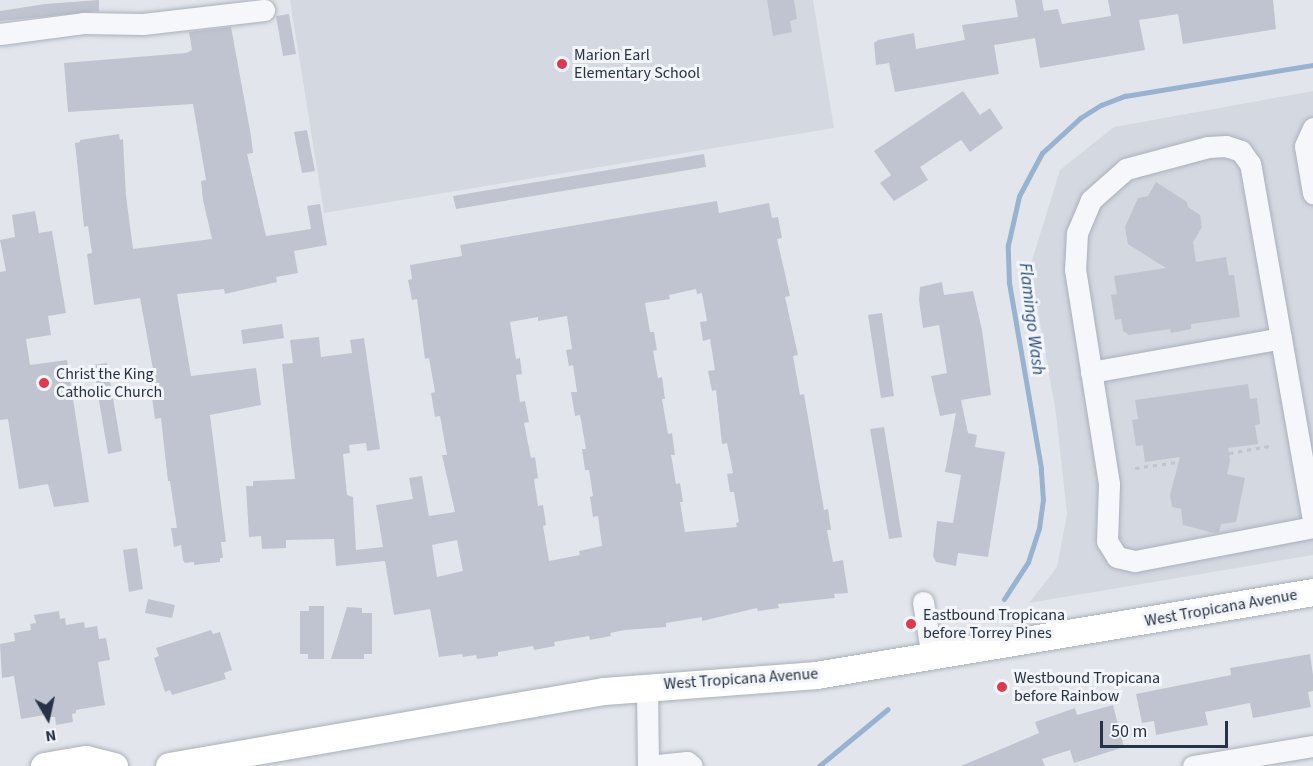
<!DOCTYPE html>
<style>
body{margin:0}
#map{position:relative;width:1313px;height:766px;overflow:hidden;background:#e2e6ec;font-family:"Source Sans 3",sans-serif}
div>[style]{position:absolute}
.built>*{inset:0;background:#d4d8e1}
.stream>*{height:5px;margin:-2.5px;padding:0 2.5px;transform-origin:2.5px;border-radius:2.5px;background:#99b2d0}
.building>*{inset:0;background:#bfc4d0}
.path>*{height:3px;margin-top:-1.5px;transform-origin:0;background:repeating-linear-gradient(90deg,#c0c4cb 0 4.5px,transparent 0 9px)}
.roads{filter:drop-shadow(0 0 2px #aab0ba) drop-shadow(0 0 2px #aab0ba)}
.minor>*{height:21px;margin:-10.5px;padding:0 10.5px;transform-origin:10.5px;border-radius:10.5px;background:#f5f7fa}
.major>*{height:27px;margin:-13.5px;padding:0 13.5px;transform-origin:13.5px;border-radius:13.5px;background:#fff}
.dots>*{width:16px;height:16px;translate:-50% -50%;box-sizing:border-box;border:3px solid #f2f5f9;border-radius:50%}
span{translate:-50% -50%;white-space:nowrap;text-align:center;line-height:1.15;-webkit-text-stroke:6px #f2f5f9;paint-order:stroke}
.poi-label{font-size:16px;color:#283246}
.left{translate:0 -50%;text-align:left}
.street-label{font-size:16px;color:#283246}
.water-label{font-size:18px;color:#2d4f7f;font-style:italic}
.north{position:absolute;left:18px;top:688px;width:60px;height:60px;-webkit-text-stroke:4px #f2f5f9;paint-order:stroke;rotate:171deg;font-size:16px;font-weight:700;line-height:24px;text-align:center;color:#283246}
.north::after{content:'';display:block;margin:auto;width:21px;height:27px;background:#283246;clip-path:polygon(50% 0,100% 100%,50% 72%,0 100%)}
.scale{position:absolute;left:1100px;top:721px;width:128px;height:27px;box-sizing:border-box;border:3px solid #283246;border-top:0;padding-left:8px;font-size:18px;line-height:21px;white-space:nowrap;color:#283246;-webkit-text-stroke:4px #f2f5f9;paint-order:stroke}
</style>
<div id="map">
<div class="built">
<div style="clip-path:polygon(290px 0,813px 0,834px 128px,324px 213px)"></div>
<div style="clip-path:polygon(1313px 91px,1313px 555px,1029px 603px,1057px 567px,1067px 514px,1056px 413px,1030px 267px,1060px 170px,1114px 127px)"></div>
</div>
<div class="stream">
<div style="left:1004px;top:599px;width:44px;rotate:-57deg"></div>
<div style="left:1028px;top:562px;width:36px;rotate:-72deg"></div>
<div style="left:1039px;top:528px;width:28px;rotate:-82deg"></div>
<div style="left:1043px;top:500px;width:32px;rotate:-94deg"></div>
<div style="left:1041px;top:468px;width:188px;rotate:-99.8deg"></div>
<div style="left:1009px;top:283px;width:38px;rotate:-92deg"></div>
<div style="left:1008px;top:245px;width:50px;rotate:-77.3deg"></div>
<div style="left:1019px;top:196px;width:49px;rotate:-61.9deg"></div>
<div style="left:1042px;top:153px;width:52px;rotate:-42.6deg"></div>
<div style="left:1080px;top:118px;width:25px;rotate:-32deg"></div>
<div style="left:1101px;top:105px;width:26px;rotate:-21deg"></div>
<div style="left:1125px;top:96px;width:191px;rotate:-9.4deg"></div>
<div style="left:819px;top:766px;width:89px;rotate:-39.6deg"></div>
</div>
<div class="building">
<div style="clip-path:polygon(99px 0,99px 11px,0 21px,0 11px,45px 4px)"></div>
<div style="clip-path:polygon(767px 0,794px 0,797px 19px,790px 21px,792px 32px,773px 36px)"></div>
<div style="clip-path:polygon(1015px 0,1042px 0,1044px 11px,1058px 9px,1062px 24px,1111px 16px,1108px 0,1273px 0,1276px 29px,1183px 44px,1178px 14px,1172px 15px,1139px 20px,1145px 50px,1040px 68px,1035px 38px,1007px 43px,994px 45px,999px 74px,895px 92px,889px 63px,876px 65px,874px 43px,878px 40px,914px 33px,916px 49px,965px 40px,962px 25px,1018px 17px)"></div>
<div style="clip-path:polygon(289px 14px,296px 54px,283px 56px,276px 16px)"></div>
<div style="clip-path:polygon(231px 27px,251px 136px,253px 153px,247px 154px,266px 236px,311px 229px,307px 206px,320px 204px,327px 245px,294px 251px,298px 273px,276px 277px,277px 282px,225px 294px,224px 289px,177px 294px,191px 376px,256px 368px,261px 405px,210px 415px,226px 542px,221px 542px,223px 558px,220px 558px,220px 562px,194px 565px,194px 562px,185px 563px,183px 560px,181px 545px,174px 547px,171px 528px,177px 528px,170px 481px,168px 481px,161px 418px,155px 419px,148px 369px,153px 369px,140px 298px,94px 305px,87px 254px,92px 253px,88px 226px,84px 227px,75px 143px,80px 142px,80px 140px,119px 134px,120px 140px,123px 139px,126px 196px,133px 249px,212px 239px,203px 200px,201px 181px,206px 180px,193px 104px,68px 112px,64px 63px,186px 53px,192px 50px,189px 32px)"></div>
<div style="clip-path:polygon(963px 91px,980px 115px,990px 108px,1003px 128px,970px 152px,961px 140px,920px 167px,928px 180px,894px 201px,880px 183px,891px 175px,874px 151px)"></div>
<div style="clip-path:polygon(307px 130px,315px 171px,302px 173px,294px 132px)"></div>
<div style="clip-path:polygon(704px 154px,706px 167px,456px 209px,453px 196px)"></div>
<div style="clip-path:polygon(1156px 182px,1187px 202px,1188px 207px,1200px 215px,1202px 227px,1193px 242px,1196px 262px,1226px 257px,1229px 275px,1234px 275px,1240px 317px,1191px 324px,1191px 329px,1171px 333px,1170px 329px,1129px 335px,1123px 331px,1121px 319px,1115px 320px,1111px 295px,1117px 294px,1114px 276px,1166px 268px,1128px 244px,1125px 227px,1138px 198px,1148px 196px)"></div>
<div style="clip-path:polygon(evenodd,717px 201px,719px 213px,769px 203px,772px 218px,778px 217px,782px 238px,777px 239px,790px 296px,785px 297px,798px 355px,793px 356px,800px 395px,804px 394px,824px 510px,828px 509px,831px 530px,827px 530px,833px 562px,843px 560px,848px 593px,834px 594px,835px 598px,778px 604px,779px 608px,758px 611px,757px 608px,702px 621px,702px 617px,666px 623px,666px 627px,625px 630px,610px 633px,611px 636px,590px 640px,589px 636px,554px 642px,555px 646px,534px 650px,533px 646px,498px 652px,498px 656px,477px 659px,476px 655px,463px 657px,462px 654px,439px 657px,430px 609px,394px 615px,385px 561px,336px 566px,334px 539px,286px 540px,286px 548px,262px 549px,261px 536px,249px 537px,246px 486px,253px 486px,253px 481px,295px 479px,282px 364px,293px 363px,290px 340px,319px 337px,321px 357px,352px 353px,350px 340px,364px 338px,380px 449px,367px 451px,366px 443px,349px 445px,350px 453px,343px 454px,347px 495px,353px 497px,356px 550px,383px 547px,376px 505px,413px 499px,409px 478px,422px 476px,429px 516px,455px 512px,442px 455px,447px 455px,440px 416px,435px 417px,431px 393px,435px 392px,429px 358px,425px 359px,417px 299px,412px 300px,408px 280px,412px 279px,410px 265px,462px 256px,460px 245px,717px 201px,696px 289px,697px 294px,702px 293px,707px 321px,700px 322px,703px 341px,710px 339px,715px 370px,708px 371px,712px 391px,716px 390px,722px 444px,727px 443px,733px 473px,727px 474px,730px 492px,734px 492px,739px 522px,736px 523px,737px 527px,685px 532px,680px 502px,683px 502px,680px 483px,676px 484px,671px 455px,675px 455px,672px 433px,668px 434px,662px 399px,665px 399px,662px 377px,658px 378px,653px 351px,657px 350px,654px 332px,650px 332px,645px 303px,670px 299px,669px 295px,696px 289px,717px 201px,567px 316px,572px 349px,566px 350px,569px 366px,573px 365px,577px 392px,571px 392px,575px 416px,580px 415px,586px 449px,582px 449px,585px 470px,589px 470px,593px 496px,590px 497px,593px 517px,598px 516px,602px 546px,579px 551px,580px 555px,549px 561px,543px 526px,546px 525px,543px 505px,538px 506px,534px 479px,538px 478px,535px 457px,531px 458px,524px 423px,529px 422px,525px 401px,520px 402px,516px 375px,522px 374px,520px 358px,516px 359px,510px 322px,538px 317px,538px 321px,567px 316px,717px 201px,457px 540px,463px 571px,437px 577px,432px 545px,457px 540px)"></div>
<div style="clip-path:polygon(35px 211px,39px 233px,52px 231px,66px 313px,48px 316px,51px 335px,26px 339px,30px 365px,67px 360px,89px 502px,54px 507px,48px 484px,19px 489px,8px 419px,0 420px,0 272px,6px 271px,0 240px,15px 237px,12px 215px)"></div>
<div style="clip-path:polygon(942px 282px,944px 295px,973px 291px,982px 330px,991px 395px,961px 400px,968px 433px,977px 435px,975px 447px,1005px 452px,988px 557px,958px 553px,956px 566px,936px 562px,933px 556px,937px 521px,953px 523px,961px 475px,945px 472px,956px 413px,940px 416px,931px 376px,947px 373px,939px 325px,923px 328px,919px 300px,920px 287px)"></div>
<div style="clip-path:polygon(882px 313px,894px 396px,881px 398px,868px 315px)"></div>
<div style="clip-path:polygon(282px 324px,284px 338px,243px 344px,241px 330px)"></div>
<div style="clip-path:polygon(107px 363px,122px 451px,108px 454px,93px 365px)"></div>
<div style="clip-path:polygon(1248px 384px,1250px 399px,1257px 398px,1260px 424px,1255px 425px,1258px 444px,1228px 448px,1230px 461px,1227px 474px,1245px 478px,1236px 522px,1221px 524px,1219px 532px,1214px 533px,1183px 525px,1181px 509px,1172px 507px,1170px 495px,1180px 457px,1145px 462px,1143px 445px,1136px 446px,1132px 420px,1138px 419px,1135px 400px)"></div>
<div style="clip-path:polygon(884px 427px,902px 537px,889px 539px,870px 429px)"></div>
<div style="clip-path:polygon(137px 548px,143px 589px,129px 592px,123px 550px)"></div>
<div style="clip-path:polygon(148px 599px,175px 605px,172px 618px,145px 613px)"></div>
<div style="clip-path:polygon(309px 606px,324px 606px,324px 659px,308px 659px,308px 654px,300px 654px,300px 611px,309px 611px)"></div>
<div style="clip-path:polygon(347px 607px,362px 608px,362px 613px,372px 613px,372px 654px,364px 654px,364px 659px,331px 659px)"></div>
<div style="clip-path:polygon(59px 611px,60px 619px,65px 618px,66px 625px,84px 622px,85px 628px,97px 626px,99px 639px,106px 638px,110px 660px,98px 662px,105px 705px,76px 710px,76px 713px,72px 714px,73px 722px,56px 725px,55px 717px,50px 717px,50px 714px,21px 719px,14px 676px,2px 678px,0 644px,15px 641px,14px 633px,31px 630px,30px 624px,36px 623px,34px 615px)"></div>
<div style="clip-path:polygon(211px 630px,213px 634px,220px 632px,232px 670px,224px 673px,226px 679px,172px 695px,170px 690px,165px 692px,154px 658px,159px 656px,156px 648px)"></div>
<div style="clip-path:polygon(1310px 654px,1313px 675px,1313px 691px,1308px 692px,1311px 707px,1253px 718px,1250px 703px,1205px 712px,1208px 725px,1156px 735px,1154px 721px,1142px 723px,1136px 694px,1231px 675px,1230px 668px)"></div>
<div style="clip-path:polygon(1113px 705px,1124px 747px,1074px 763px,1070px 750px,1042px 759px,1045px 766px,961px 766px,1039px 733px,1035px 722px,1075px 708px,1077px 715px)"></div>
</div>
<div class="path">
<div style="left:1229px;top:453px;width:41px;rotate:-9.9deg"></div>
<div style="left:1135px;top:468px;width:42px;rotate:-8.1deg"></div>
</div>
<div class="roads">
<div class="minor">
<div style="left:0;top:34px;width:84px;rotate:-7.5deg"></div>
<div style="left:83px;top:23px;width:60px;rotate:1deg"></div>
<div style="left:143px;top:24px;width:122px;rotate:-6.6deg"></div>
<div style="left:1313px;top:128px;width:20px;rotate:114deg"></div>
<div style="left:1305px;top:146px;width:48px;rotate:80.3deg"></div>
<div style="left:1091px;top:372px;width:193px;rotate:-10.1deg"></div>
<div style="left:1313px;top:520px;width:362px;rotate:-100deg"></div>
<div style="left:1250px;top:164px;width:16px;rotate:-125deg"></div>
<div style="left:1241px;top:151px;width:16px;rotate:-162deg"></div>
<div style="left:1226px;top:146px;width:18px;rotate:177deg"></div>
<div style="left:1208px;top:147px;width:85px;rotate:165deg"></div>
<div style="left:1126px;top:169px;width:47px;rotate:138.5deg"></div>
<div style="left:1091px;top:200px;width:36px;rotate:113deg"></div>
<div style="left:1077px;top:233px;width:36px;rotate:93deg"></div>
<div style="left:1075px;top:269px;width:218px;rotate:81deg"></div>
<div style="left:1109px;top:484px;width:57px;rotate:92deg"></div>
<div style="left:1107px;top:541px;width:19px;rotate:58deg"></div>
<div style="left:1117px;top:557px;width:18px;rotate:13deg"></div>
<div style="left:1135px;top:561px;width:181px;rotate:-10.8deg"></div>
<div style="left:923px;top:602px;width:56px;rotate:80.7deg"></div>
<div style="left:647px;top:686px;width:80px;rotate:89.3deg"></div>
<div style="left:648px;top:766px;width:39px;rotate:-6deg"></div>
<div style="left:687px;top:762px;width:6px;rotate:39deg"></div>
<div style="left:1193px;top:766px;width:122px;rotate:-9.5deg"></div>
</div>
<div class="major">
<div style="left:44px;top:766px;width:43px;rotate:-9.5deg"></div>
<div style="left:86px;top:759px;width:29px;rotate:14deg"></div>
<div style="left:169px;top:766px;width:441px;rotate:-9.8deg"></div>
<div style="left:604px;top:691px;width:213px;rotate:-4.3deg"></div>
<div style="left:816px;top:675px;width:504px;rotate:-9.48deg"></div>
</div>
</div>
<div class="dots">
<div style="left:562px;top:64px;background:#de3a4d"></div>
<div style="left:44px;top:383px;background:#de3a4d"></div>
<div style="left:911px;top:624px;background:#de3a4d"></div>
<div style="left:1002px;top:687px;background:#de3a4d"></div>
</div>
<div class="poi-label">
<span class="left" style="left:574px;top:64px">Marion Earl<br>Elementary School</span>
<span class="left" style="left:56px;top:383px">Christ the King<br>Catholic Church</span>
<span class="left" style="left:923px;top:624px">Eastbound Tropicana<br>before Torrey Pines</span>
<span class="left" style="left:1014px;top:687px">Westbound Tropicana<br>before Rainbow</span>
</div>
<div class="street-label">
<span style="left:1221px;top:608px;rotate:-10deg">West Tropicana Avenue</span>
<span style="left:741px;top:679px;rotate:-4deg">West Tropicana Avenue</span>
</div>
<div class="water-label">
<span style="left:1031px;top:319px;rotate:83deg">Flamingo Wash</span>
</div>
<div class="north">N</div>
<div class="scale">50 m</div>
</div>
